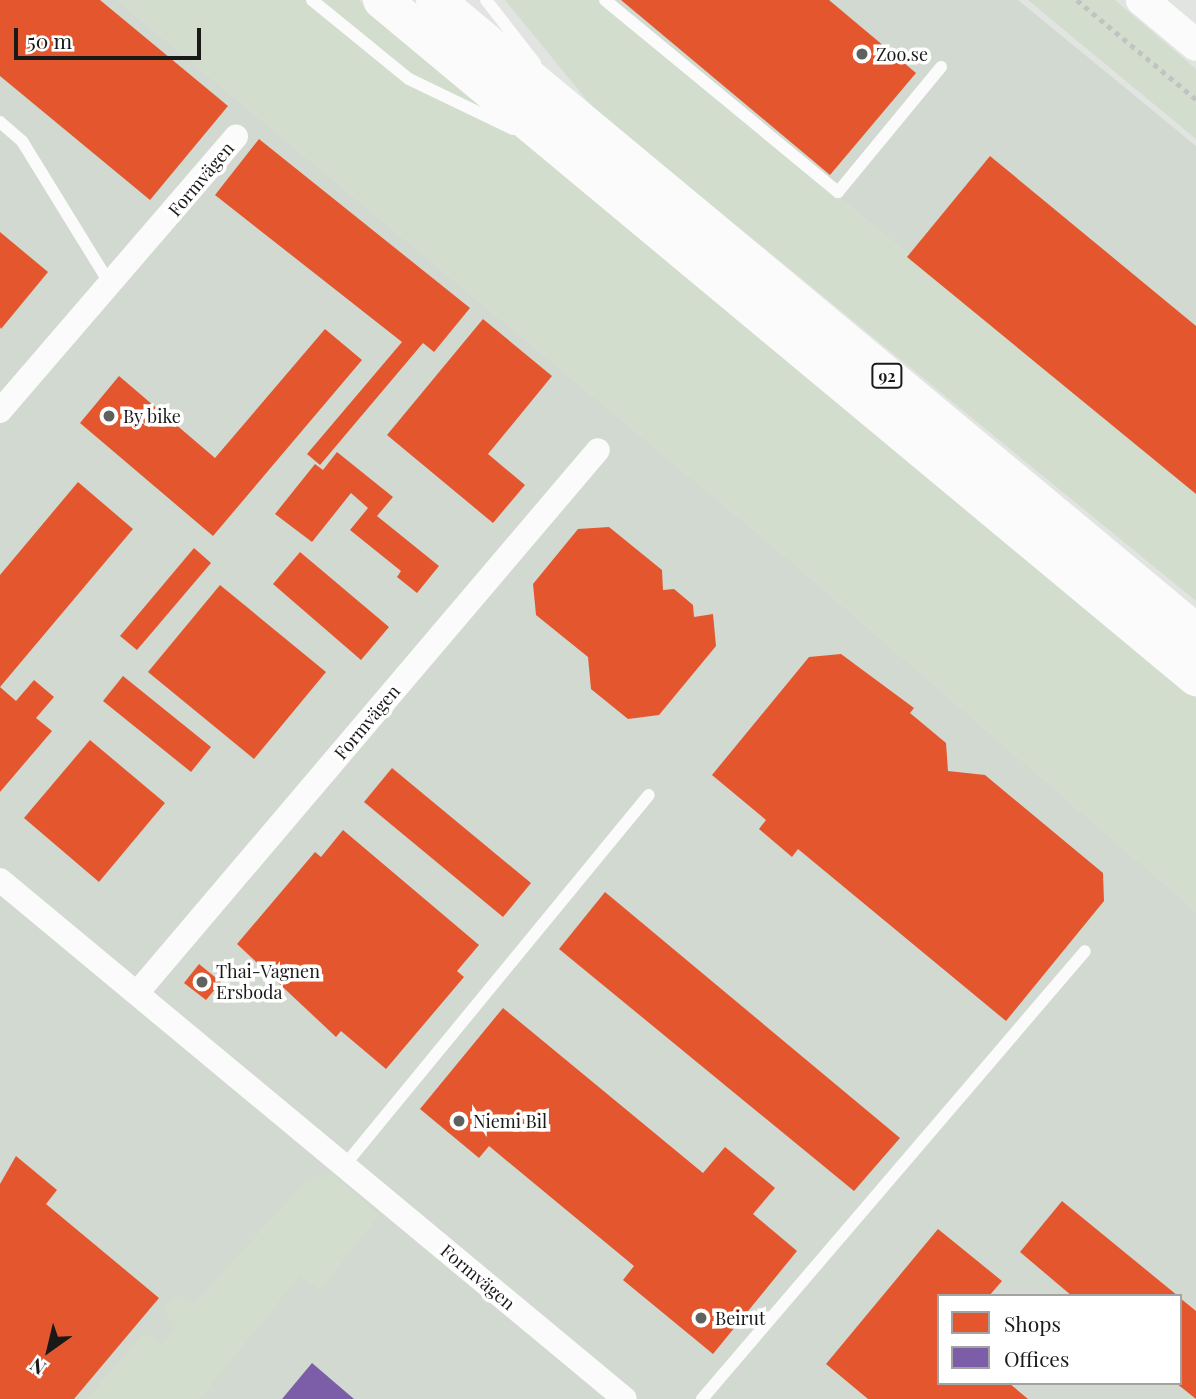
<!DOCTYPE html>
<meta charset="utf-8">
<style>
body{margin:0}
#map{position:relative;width:1196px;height:1399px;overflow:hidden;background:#e1e4e0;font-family:"Playfair Display",serif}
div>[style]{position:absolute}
.built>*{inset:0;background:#d2d9d0}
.green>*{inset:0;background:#d2ddce}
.shops>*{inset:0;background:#e4572e}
.offices>*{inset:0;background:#7b5ea7}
.path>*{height:4.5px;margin-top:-2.25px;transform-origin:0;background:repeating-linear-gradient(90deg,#c1c2c1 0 5px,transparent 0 10px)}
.service>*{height:12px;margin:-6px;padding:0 6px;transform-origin:6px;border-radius:6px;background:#fafbfa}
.minor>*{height:24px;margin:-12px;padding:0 12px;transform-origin:12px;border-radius:12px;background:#fafbfa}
.tertiary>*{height:32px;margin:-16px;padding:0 16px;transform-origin:16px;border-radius:16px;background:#fafbfa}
.trunk>*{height:38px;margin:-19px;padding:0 19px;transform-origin:19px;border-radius:19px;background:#fafbfa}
.dots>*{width:19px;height:19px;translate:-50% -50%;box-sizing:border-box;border:4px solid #fff;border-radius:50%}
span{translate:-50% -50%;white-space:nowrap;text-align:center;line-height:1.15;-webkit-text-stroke:7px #fff;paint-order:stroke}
.shield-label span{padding:2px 5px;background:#fff;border:2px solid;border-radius:5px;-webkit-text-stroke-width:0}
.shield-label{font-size:16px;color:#191a18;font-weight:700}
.poi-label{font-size:18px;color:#191a18}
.left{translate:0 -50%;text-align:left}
.street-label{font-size:18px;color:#191a18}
.legend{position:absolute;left:937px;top:1294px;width:245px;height:91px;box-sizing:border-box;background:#fff;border:2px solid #a3a3a3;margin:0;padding:9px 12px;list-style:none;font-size:21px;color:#191a18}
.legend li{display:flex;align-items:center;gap:14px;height:35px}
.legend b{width:35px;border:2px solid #a3a3a3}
.north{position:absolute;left:14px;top:1315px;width:70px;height:70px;-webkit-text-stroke:5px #fff;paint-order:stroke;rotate:214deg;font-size:19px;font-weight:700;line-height:28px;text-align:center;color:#191a18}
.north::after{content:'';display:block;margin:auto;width:24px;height:32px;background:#191a18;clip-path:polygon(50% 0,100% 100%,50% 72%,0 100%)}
.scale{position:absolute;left:14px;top:28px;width:187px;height:32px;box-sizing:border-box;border:4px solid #191a18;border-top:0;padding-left:9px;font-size:21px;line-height:24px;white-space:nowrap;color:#191a18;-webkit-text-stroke:5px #fff;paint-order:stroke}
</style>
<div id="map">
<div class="built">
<div style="clip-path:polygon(evenodd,0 0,117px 0,784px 555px,1196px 911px,1196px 1399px,0 1399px,0 0,939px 1296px,1180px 1296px,1180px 1383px,939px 1383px,939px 1296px)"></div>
<div style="clip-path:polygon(599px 0,1018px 0,1196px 146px,1196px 491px)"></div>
</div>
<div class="green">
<div style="clip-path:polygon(117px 0,359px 0,1196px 698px,1196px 911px,784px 555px)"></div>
<div style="clip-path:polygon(505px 0,599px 0,1196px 491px,1196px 601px,594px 109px)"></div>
<div style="clip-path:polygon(1028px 0,1115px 0,1196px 69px,1196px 139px)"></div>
<div style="clip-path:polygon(333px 1174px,379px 1215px,320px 1290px,300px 1275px,200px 1399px,87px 1399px,144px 1333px,162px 1345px,174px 1329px,164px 1309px,176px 1297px,193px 1304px,305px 1183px)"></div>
</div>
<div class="shops">
<div style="clip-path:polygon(0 0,100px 0,228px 106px,150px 200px,0 76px)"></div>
<div style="clip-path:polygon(621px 0,829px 0,916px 73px,830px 175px)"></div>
<div style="clip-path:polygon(259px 139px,470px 308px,434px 352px,423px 343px,320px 465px,307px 454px,402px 342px,215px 195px)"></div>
<div style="clip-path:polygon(990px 156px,1196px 326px,1196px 494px,907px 257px)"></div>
<div style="clip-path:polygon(0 232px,48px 272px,1px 329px,0 327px)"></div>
<div style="clip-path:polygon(483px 319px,552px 376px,488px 454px,525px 485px,493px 523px,387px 435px)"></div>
<div style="clip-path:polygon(325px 329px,362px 360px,213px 536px,80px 423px,119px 376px,215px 458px)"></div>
<div style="clip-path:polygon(337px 452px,393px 497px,377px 516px,439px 566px,417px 593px,397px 577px,401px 571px,350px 530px,368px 508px,351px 493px,312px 542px,275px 514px,315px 464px,323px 470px)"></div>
<div style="clip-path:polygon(78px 482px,133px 529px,0 687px,16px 701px,34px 680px,54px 697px,36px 718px,52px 731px,0 792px,0 575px)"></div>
<div style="clip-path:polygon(609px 527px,662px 570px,663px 590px,674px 589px,693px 605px,694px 617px,713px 614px,716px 646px,659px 715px,628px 719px,591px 689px,588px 657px,536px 615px,533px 584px,578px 529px)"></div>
<div style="clip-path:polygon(194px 548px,211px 563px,137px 650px,120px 636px)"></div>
<div style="clip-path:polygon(300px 552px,389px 627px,361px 660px,273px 584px)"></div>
<div style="clip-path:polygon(220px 585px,326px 672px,254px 759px,148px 672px)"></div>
<div style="clip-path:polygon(841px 654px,914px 708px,910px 713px,946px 743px,948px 771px,985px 775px,1103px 873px,1104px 901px,1006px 1021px,798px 849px,792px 857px,759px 829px,766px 820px,712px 775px,809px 657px)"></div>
<div style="clip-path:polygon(123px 676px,211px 747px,191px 772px,103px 701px)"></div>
<div style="clip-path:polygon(90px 740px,165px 803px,99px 882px,24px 818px)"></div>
<div style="clip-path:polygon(392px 768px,531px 883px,503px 917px,364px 802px)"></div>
<div style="clip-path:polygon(343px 830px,479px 945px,457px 971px,464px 977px,386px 1069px,341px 1031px,336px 1037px,237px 944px,315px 852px,321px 857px)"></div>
<div style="clip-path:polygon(605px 892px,900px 1138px,854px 1191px,559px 949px)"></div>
<div style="clip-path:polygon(199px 964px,221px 982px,206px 1000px,184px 983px)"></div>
<div style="clip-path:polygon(503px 1008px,703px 1173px,725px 1147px,775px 1188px,753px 1214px,797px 1251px,713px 1354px,623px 1280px,634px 1266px,489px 1146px,479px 1158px,420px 1109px)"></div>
<div style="clip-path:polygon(16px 1156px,57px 1190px,46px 1204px,159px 1298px,74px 1399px,0 1399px,0 1184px)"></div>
<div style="clip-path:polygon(1062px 1201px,1178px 1296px,1072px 1296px,1020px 1252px)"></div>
<div style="clip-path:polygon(938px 1229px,1002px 1281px,989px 1296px,939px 1296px,939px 1383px,1009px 1383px,1028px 1399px,868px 1399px,826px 1364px)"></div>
<div style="clip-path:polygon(1180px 1298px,1196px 1311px,1196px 1399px,1176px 1383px)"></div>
</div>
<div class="offices">
<div style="clip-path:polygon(312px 1363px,354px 1399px,282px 1399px)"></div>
</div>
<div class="path">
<div style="left:1077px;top:0;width:155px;rotate:39.8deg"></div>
</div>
<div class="service">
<div style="left:312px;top:0;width:125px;rotate:39.2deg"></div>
<div style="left:409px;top:79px;width:115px;rotate:25.7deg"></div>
<div style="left:486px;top:0;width:80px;rotate:52.1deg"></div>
<div style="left:605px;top:0;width:302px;rotate:39.5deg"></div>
<div style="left:838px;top:192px;width:162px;rotate:-50.5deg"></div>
<div style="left:0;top:122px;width:29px;rotate:41deg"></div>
<div style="left:22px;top:141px;width:164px;rotate:58.4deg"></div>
<div style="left:344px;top:1166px;width:480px;rotate:-50.6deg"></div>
<div style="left:702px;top:1399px;width:589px;rotate:-49.47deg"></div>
</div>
<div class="minor">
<div style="left:0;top:411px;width:362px;rotate:-49.3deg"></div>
<div style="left:0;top:880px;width:812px;rotate:39.71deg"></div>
<div style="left:137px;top:993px;width:712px;rotate:-49.67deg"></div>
</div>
<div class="tertiary">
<div style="left:1142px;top:0;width:70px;rotate:39.8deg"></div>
</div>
<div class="trunk">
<div style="left:382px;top:0;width:1059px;rotate:39.75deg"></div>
<div style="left:435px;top:0;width:990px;rotate:39.75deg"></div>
</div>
<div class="dots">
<div style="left:862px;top:54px;background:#5f615e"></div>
<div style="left:109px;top:416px;background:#5f615e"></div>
<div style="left:202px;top:982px;background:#5f615e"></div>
<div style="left:459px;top:1121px;background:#5f615e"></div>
<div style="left:701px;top:1318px;background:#5f615e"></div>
</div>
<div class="shield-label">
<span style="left:887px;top:376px">92</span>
</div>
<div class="poi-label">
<span class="left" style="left:876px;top:54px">Zoo.se</span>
<span class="left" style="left:123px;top:416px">By bike</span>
<span class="left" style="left:216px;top:982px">Thai-Vagnen<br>Ersboda</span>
<span class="left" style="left:473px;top:1121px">Niemi Bil</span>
<span class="left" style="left:715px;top:1318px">Beirut</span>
</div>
<div class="street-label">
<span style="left:201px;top:179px;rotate:-50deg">Formvägen</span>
<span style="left:367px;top:722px;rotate:-50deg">Formvägen</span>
<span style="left:478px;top:1277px;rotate:40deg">Formvägen</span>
</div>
<ul class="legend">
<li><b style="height:19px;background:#e4572e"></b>Shops</li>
<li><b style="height:19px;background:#7b5ea7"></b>Offices</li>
</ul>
<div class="north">N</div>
<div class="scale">50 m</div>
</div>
